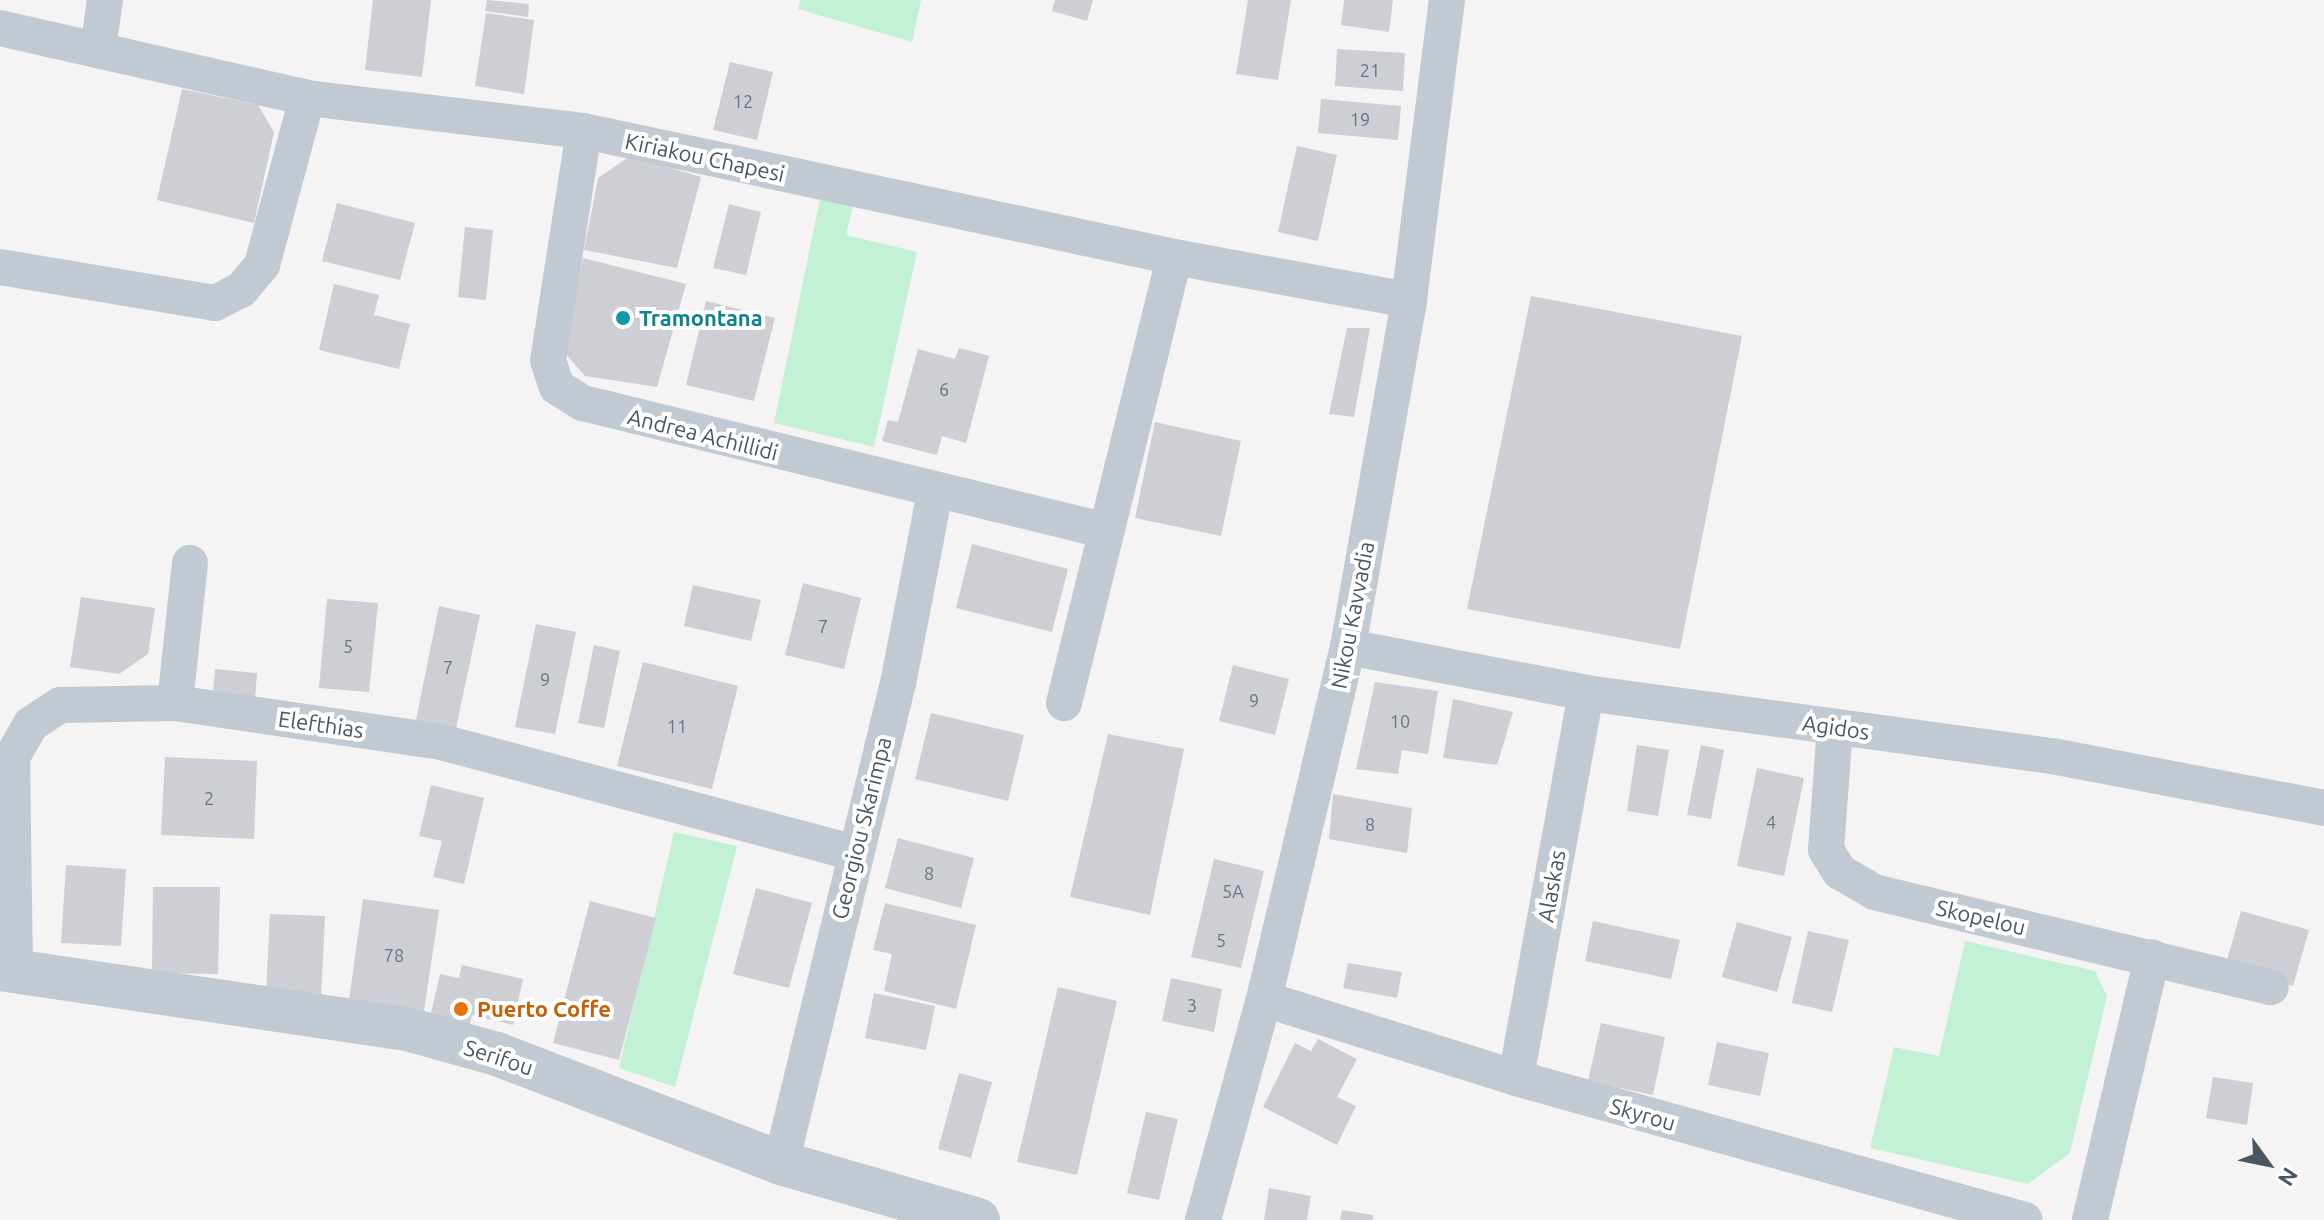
<!DOCTYPE html>
<style>
body{margin:0}
#map{position:relative;width:2324px;height:1220px;overflow:hidden;background:#f5f3f3;font-family:Ubuntu,sans-serif}
div>[style]{position:absolute}
.green>*{inset:0;background:#c3f1d5}
.building>*{inset:0;background:#cdcfd5}
.minor>*{height:36px;margin:-18px;padding:0 18px;transform-origin:18px;border-radius:18px;background:#c1cad2}
.tertiary>*{height:44px;margin:-22px;padding:0 22px;transform-origin:22px;border-radius:22px;background:#c1cad2}
.dots>*{width:22px;height:22px;translate:-50% -50%;box-sizing:border-box;border:4px solid #fff;border-radius:50%}
span{translate:-50% -50%;white-space:nowrap;text-align:center;line-height:1.15;-webkit-text-stroke:8px #fff;paint-order:stroke}
.number-label{font-size:18px;color:#6b747e}
.number-label span{-webkit-text-stroke-width:0}
.street-label{font-size:22px;color:#4a5661}
.culture-label{font-size:22px;color:#0d838f;font-weight:700}
.left{translate:0 -50%;text-align:left}
.food-label{font-size:22px;color:#c56008;font-weight:700}
.north{position:absolute;left:2228px;top:1124px;width:80px;height:80px;-webkit-text-stroke:6px #fff;paint-order:stroke;rotate:123deg;font-size:22px;font-weight:700;line-height:32px;text-align:center;color:#4a5661}
.north::after{content:'';display:block;margin:auto;width:28px;height:36px;background:#4a5661;clip-path:polygon(50% 0,100% 100%,50% 72%,0 100%)}
</style>
<div id="map">
<div class="green">
<div style="clip-path:polygon(800px 0,921px 0,912px 42px,798px 9px)"></div>
<div style="clip-path:polygon(820px 199px,853px 205px,846px 235px,917px 252px,874px 447px,774px 423px)"></div>
<div style="clip-path:polygon(674px 832px,737px 846px,675px 1087px,619px 1068px)"></div>
<div style="clip-path:polygon(1965px 941px,2095px 971px,2107px 996px,2070px 1153px,2028px 1184px,1870px 1148px,1894px 1047px,1939px 1056px)"></div>
</div>
<div class="building">
<div style="clip-path:polygon(373px 0,431px 0,422px 77px,365px 70px)"></div>
<div style="clip-path:polygon(487px 0,529px 4px,528px 17px,485px 11px)"></div>
<div style="clip-path:polygon(1055px 0,1093px 0,1087px 21px,1052px 11px)"></div>
<div style="clip-path:polygon(1248px 0,1291px 0,1278px 80px,1236px 74px)"></div>
<div style="clip-path:polygon(1344px 0,1393px 0,1389px 32px,1341px 25px)"></div>
<div style="clip-path:polygon(486px 13px,534px 20px,524px 94px,475px 86px)"></div>
<div style="clip-path:polygon(1337px 49px,1405px 53px,1403px 91px,1335px 86px)"></div>
<div style="clip-path:polygon(730px 62px,773px 72px,757px 140px,713px 130px)"></div>
<div style="clip-path:polygon(182px 89px,258px 105px,274px 132px,254px 223px,157px 200px)"></div>
<div style="clip-path:polygon(1321px 99px,1401px 106px,1398px 140px,1318px 133px)"></div>
<div style="clip-path:polygon(1297px 146px,1337px 155px,1318px 241px,1278px 232px)"></div>
<div style="clip-path:polygon(630px 156px,701px 177px,677px 268px,584px 250px,598px 178px)"></div>
<div style="clip-path:polygon(337px 203px,415px 223px,400px 280px,322px 261px)"></div>
<div style="clip-path:polygon(729px 204px,761px 212px,746px 275px,713px 268px)"></div>
<div style="clip-path:polygon(465px 227px,493px 230px,486px 300px,458px 297px)"></div>
<div style="clip-path:polygon(583px 258px,686px 284px,657px 387px,585px 376px,564px 352px)"></div>
<div style="clip-path:polygon(334px 284px,379px 295px,374px 315px,410px 324px,399px 369px,319px 350px)"></div>
<div style="clip-path:polygon(1531px 296px,1742px 336px,1680px 649px,1467px 609px)"></div>
<div style="clip-path:polygon(706px 301px,775px 318px,754px 401px,686px 385px)"></div>
<div style="clip-path:polygon(1347px 328px,1370px 328px,1354px 417px,1329px 414px)"></div>
<div style="clip-path:polygon(959px 348px,989px 356px,966px 443px,942px 436px,937px 455px,882px 441px,888px 420px,898px 422px,918px 349px,955px 359px)"></div>
<div style="clip-path:polygon(1155px 422px,1241px 441px,1221px 536px,1135px 518px)"></div>
<div style="clip-path:polygon(972px 544px,1068px 569px,1052px 632px,956px 608px)"></div>
<div style="clip-path:polygon(803px 583px,861px 598px,844px 669px,785px 655px)"></div>
<div style="clip-path:polygon(693px 585px,761px 600px,751px 641px,684px 626px)"></div>
<div style="clip-path:polygon(81px 597px,155px 608px,148px 654px,119px 674px,70px 667px)"></div>
<div style="clip-path:polygon(327px 599px,378px 603px,369px 692px,319px 688px)"></div>
<div style="clip-path:polygon(439px 606px,480px 615px,456px 728px,416px 720px)"></div>
<div style="clip-path:polygon(536px 624px,576px 632px,555px 734px,515px 727px)"></div>
<div style="clip-path:polygon(594px 645px,620px 651px,604px 728px,578px 723px)"></div>
<div style="clip-path:polygon(643px 662px,738px 686px,712px 789px,617px 766px)"></div>
<div style="clip-path:polygon(1233px 665px,1289px 679px,1275px 735px,1219px 721px)"></div>
<div style="clip-path:polygon(215px 669px,257px 673px,255px 697px,213px 693px)"></div>
<div style="clip-path:polygon(1375px 682px,1438px 691px,1428px 754px,1402px 750px,1398px 774px,1356px 769px)"></div>
<div style="clip-path:polygon(1453px 699px,1513px 712px,1497px 765px,1443px 758px)"></div>
<div style="clip-path:polygon(931px 713px,1024px 735px,1008px 801px,915px 779px)"></div>
<div style="clip-path:polygon(1108px 734px,1184px 749px,1150px 915px,1070px 897px)"></div>
<div style="clip-path:polygon(1637px 745px,1669px 750px,1658px 816px,1627px 811px)"></div>
<div style="clip-path:polygon(1701px 745px,1724px 750px,1711px 819px,1687px 815px)"></div>
<div style="clip-path:polygon(165px 757px,257px 761px,254px 839px,161px 835px)"></div>
<div style="clip-path:polygon(1757px 768px,1804px 778px,1784px 876px,1737px 866px)"></div>
<div style="clip-path:polygon(431px 785px,484px 798px,464px 884px,433px 877px,442px 841px,419px 836px)"></div>
<div style="clip-path:polygon(1333px 794px,1412px 808px,1407px 853px,1329px 839px)"></div>
<div style="clip-path:polygon(898px 838px,974px 858px,961px 908px,885px 888px)"></div>
<div style="clip-path:polygon(1214px 859px,1264px 871px,1241px 968px,1191px 957px)"></div>
<div style="clip-path:polygon(66px 865px,126px 869px,121px 946px,61px 943px)"></div>
<div style="clip-path:polygon(153px 887px,220px 887px,218px 974px,152px 973px)"></div>
<div style="clip-path:polygon(756px 888px,812px 903px,789px 988px,733px 974px)"></div>
<div style="clip-path:polygon(363px 899px,439px 910px,424px 1011px,349px 1000px)"></div>
<div style="clip-path:polygon(590px 901px,656px 918px,619px 1060px,553px 1043px)"></div>
<div style="clip-path:polygon(885px 903px,976px 925px,956px 1009px,884px 991px,892px 954px,873px 950px)"></div>
<div style="clip-path:polygon(2241px 911px,2309px 930px,2293px 986px,2225px 967px)"></div>
<div style="clip-path:polygon(270px 914px,325px 916px,321px 998px,266px 995px)"></div>
<div style="clip-path:polygon(1593px 921px,1680px 940px,1671px 979px,1585px 961px)"></div>
<div style="clip-path:polygon(1737px 922px,1792px 937px,1777px 992px,1722px 977px)"></div>
<div style="clip-path:polygon(1808px 931px,1849px 940px,1832px 1012px,1792px 1003px)"></div>
<div style="clip-path:polygon(1348px 963px,1402px 972px,1397px 998px,1343px 988px)"></div>
<div style="clip-path:polygon(462px 965px,523px 979px,513px 1025px,472px 1015px,468px 1030px,429px 1021px,440px 974px,459px 978px)"></div>
<div style="clip-path:polygon(1171px 978px,1222px 989px,1214px 1032px,1162px 1021px)"></div>
<div style="clip-path:polygon(1058px 987px,1117px 1001px,1077px 1175px,1017px 1162px)"></div>
<div style="clip-path:polygon(874px 993px,935px 1006px,926px 1050px,865px 1038px)"></div>
<div style="clip-path:polygon(1601px 1023px,1665px 1037px,1653px 1095px,1588px 1081px)"></div>
<div style="clip-path:polygon(1318px 1039px,1357px 1059px,1337px 1097px,1356px 1106px,1337px 1145px,1263px 1107px,1295px 1043px,1311px 1051px)"></div>
<div style="clip-path:polygon(1717px 1042px,1769px 1053px,1760px 1096px,1708px 1085px)"></div>
<div style="clip-path:polygon(959px 1073px,992px 1082px,971px 1158px,938px 1149px)"></div>
<div style="clip-path:polygon(2213px 1077px,2253px 1083px,2247px 1125px,2206px 1118px)"></div>
<div style="clip-path:polygon(1146px 1112px,1178px 1119px,1159px 1200px,1127px 1193px)"></div>
<div style="clip-path:polygon(1269px 1188px,1311px 1196px,1307px 1220px,1264px 1220px)"></div>
<div style="clip-path:polygon(1342px 1210px,1373px 1215px,1373px 1220px,1340px 1220px)"></div>
</div>
<div class="minor">
<div style="left:0;top:28px;width:315px;rotate:12.8deg"></div>
<div style="left:307px;top:98px;width:279px;rotate:6.8deg"></div>
<div style="left:584px;top:131px;width:603px;rotate:12.05deg"></div>
<div style="left:1174px;top:257px;width:239px;rotate:10.4deg"></div>
<div style="left:98px;top:50px;width:50px;rotate:-82deg"></div>
<div style="left:584px;top:131px;width:232px;rotate:98.9deg"></div>
<div style="left:548px;top:360px;width:28px;rotate:72deg"></div>
<div style="left:557px;top:387px;width:31px;rotate:32deg"></div>
<div style="left:583px;top:403px;width:539px;rotate:13.73deg"></div>
<div style="left:0;top:267px;width:218px;rotate:9.5deg"></div>
<div style="left:215px;top:303px;width:29px;rotate:-27deg"></div>
<div style="left:241px;top:290px;width:33px;rotate:-50deg"></div>
<div style="left:262px;top:265px;width:173px;rotate:-74.9deg"></div>
<div style="left:1348px;top:647px;width:242px;rotate:10.9deg"></div>
<div style="left:1586px;top:693px;width:470px;rotate:7.7deg"></div>
<div style="left:2052px;top:756px;width:277px;rotate:10.8deg"></div>
<div style="left:175px;top:703px;width:141px;rotate:-83.9deg"></div>
<div style="left:1064px;top:703px;width:459px;rotate:-76.1deg"></div>
<div style="left:1835px;top:727px;width:123px;rotate:94.2deg"></div>
<div style="left:1826px;top:850px;width:26px;rotate:58deg"></div>
<div style="left:1840px;top:872px;width:39px;rotate:30deg"></div>
<div style="left:1874px;top:892px;width:408px;rotate:13.5deg"></div>
<div style="left:15px;top:971px;width:214px;rotate:-90.8deg"></div>
<div style="left:12px;top:757px;width:38px;rotate:-60deg"></div>
<div style="left:31px;top:724px;width:35px;rotate:-33deg"></div>
<div style="left:60px;top:705px;width:115px;rotate:-1deg"></div>
<div style="left:175px;top:703px;width:269px;rotate:8.3deg"></div>
<div style="left:441px;top:742px;width:428px;rotate:15deg"></div>
<div style="left:1264px;top:999px;width:264px;rotate:17.4deg"></div>
<div style="left:1516px;top:1078px;width:528px;rotate:15.59deg"></div>
<div style="left:1516px;top:1078px;width:391px;rotate:-79.7deg"></div>
<div style="left:781px;top:1163px;width:493px;rotate:-76.3deg"></div>
<div style="left:898px;top:684px;width:196px;rotate:-79.1deg"></div>
<div style="left:1203px;top:1220px;width:229px;rotate:-74.6deg"></div>
<div style="left:1264px;top:999px;width:362px;rotate:-76.6deg"></div>
<div style="left:1348px;top:647px;width:352px;rotate:-80deg"></div>
<div style="left:1409px;top:300px;width:302px;rotate:-82.8deg"></div>
<div style="left:2090px;top:1220px;width:270px;rotate:-76.7deg"></div>
</div>
<div class="tertiary">
<div style="left:0;top:969px;width:411px;rotate:8.4deg"></div>
<div style="left:407px;top:1029px;width:93px;rotate:15.5deg"></div>
<div style="left:497px;top:1054px;width:304px;rotate:21deg"></div>
<div style="left:781px;top:1163px;width:205px;rotate:16.1deg"></div>
</div>
<div class="dots">
<div style="left:623px;top:318px;background:#0f9aa8"></div>
<div style="left:461px;top:1009px;background:#e8710a"></div>
</div>
<div class="number-label">
<span style="left:1370px;top:70px">21</span>
<span style="left:743px;top:101px">12</span>
<span style="left:1360px;top:119px">19</span>
<span style="left:944px;top:389px">6</span>
<span style="left:823px;top:626px">7</span>
<span style="left:348px;top:646px">5</span>
<span style="left:448px;top:667px">7</span>
<span style="left:545px;top:679px">9</span>
<span style="left:1254px;top:700px">9</span>
<span style="left:1400px;top:721px">10</span>
<span style="left:677px;top:726px">11</span>
<span style="left:209px;top:798px">2</span>
<span style="left:1771px;top:822px">4</span>
<span style="left:1370px;top:824px">8</span>
<span style="left:929px;top:873px">8</span>
<span style="left:1233px;top:891px">5A</span>
<span style="left:1221px;top:940px">5</span>
<span style="left:394px;top:955px">78</span>
<span style="left:1192px;top:1005px">3</span>
</div>
<div class="street-label">
<span style="left:705px;top:157px;rotate:12deg">Kiriakou Chapesi</span>
<span style="left:703px;top:434px;rotate:14deg">Andrea Achillidi</span>
<span style="left:1352px;top:615px;rotate:-79deg">Nikou Kavvadia</span>
<span style="left:321px;top:724px;rotate:8deg">Elefthias</span>
<span style="left:1836px;top:727px;rotate:8deg">Agidos</span>
<span style="left:861px;top:828px;rotate:-76deg">Georgiou Skarimpa</span>
<span style="left:1551px;top:886px;rotate:-80deg">Alaskas</span>
<span style="left:1981px;top:917px;rotate:13deg">Skopelou</span>
<span style="left:499px;top:1057px;rotate:18deg">Serifou</span>
<span style="left:1643px;top:1114px;rotate:16deg">Skyrou</span>
</div>
<div class="culture-label">
<span class="left" style="left:639px;top:318px">Tramontana</span>
</div>
<div class="food-label">
<span class="left" style="left:477px;top:1009px">Puerto Coffe</span>
</div>
<div class="north">N</div>
</div>
